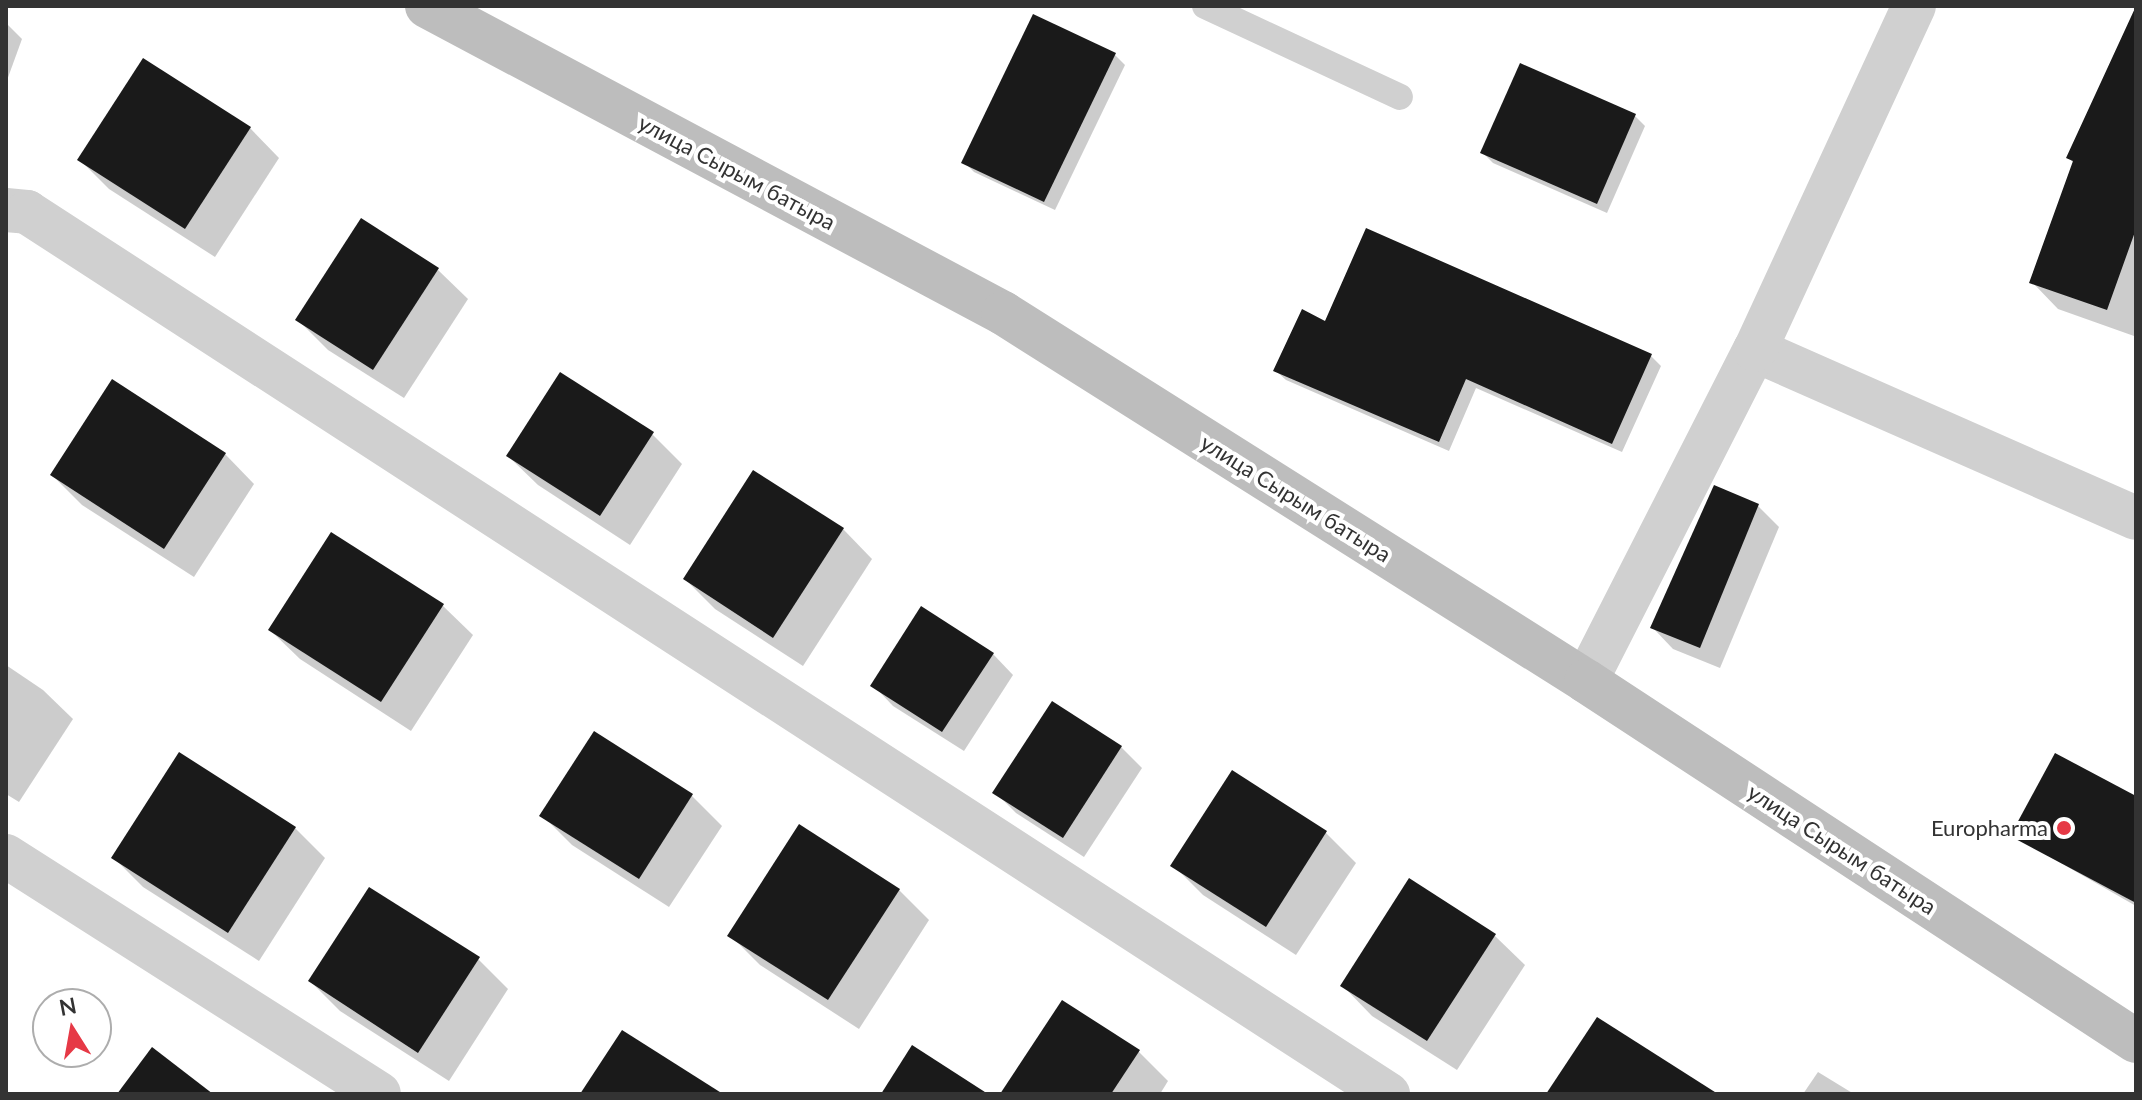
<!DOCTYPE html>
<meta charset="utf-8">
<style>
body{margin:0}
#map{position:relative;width:2142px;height:1100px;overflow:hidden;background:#fff;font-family:Lato,sans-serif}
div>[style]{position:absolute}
.shadow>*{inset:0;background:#0003}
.building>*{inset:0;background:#1a1a1a}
.lane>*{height:26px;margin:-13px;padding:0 13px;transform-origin:13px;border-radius:13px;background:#d0d0d0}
.street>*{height:44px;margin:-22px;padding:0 22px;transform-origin:22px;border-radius:22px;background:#d0d0d0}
.secondary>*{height:44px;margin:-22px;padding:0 22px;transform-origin:22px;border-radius:22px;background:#bdbdbd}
.dots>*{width:22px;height:22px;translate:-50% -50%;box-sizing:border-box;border:4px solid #fff;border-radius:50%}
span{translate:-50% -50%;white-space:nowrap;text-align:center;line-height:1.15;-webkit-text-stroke:8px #fff;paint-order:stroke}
.street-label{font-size:22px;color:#333}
.poi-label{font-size:22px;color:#333}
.right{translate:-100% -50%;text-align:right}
.frame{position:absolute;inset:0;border:8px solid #333;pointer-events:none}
.north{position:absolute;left:32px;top:988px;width:80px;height:80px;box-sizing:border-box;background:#fff;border:2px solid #adadad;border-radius:50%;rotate:349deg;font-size:22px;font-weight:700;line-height:32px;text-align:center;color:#333}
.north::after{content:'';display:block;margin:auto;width:28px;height:36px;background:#e63946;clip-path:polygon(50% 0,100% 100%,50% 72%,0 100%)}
</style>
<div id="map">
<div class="shadow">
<div style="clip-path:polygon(6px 23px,22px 39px,6px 83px)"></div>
<div style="clip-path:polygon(1115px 55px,1125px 65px,1055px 210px,974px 172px,964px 162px)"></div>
<div style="clip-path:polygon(2136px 72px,2136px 330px,2134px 336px,2058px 309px,2032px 282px,2074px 163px,2068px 158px)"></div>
<div style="clip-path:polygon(1635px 116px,1645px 126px,1607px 213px,1493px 163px,1483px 153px)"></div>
<div style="clip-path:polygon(250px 128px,279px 158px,215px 257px,109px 189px,79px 159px)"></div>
<div style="clip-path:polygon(438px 270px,468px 299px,404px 398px,328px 350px,298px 320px)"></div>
<div style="clip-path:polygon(1326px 323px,1651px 356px,1661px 366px,1622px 452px,1476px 388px,1449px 451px,1286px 380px,1275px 370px)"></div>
<div style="clip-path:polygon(652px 434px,682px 464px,630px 545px,538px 485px,508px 456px)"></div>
<div style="clip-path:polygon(225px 454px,254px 484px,194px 577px,82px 505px,52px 475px)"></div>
<div style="clip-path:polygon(1715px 488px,1758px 506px,1779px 527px,1720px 668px,1673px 649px,1653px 628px)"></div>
<div style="clip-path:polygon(843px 529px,872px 559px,803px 666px,715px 609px,685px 579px)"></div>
<div style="clip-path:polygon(443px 606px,473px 635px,411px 731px,300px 659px,270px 630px)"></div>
<div style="clip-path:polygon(993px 654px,1013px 675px,964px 751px,893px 706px,873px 685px)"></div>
<div style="clip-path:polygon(6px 665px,43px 690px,73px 719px,19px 802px,6px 794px)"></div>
<div style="clip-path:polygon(1121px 747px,1142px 768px,1084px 857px,1016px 813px,995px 792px)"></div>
<div style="clip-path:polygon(1233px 773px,1326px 833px,1356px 863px,1296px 955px,1203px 895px,1173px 865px)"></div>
<div style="clip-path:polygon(692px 796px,722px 826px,669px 907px,572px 845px,542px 815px)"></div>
<div style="clip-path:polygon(2136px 798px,2136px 906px,2012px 835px)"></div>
<div style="clip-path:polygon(295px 828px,325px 858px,259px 961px,143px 887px,114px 858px)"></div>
<div style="clip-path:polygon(899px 890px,929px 920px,859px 1029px,760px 965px,730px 935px)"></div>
<div style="clip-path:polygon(1495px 936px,1525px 965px,1457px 1070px,1372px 1016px,1343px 986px)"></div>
<div style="clip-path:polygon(478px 959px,508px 989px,449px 1081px,340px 1011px,310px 981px)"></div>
<div style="clip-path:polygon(1138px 1051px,1168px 1081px,1160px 1094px,1015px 1094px)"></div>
<div style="clip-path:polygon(1818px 1072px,1854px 1094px,1803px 1094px)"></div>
</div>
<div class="building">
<div style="clip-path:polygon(2136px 6px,2136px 229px,2107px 310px,2029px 283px,2073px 161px,2066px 158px)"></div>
<div style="clip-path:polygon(1033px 14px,1116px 53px,1044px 202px,961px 163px)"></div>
<div style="clip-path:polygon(143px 58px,251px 127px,185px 229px,77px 160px)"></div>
<div style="clip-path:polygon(1520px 63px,1636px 114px,1597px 204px,1480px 153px)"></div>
<div style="clip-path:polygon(361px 218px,439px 268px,373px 370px,295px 320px)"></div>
<div style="clip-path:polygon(1366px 228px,1652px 354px,1612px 444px,1466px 379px,1439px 442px,1273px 371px,1302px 309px,1325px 321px)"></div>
<div style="clip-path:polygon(560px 372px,654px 432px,600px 516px,506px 456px)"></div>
<div style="clip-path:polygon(112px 379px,226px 453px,164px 549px,50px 475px)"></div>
<div style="clip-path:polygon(753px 470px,844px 528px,773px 638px,683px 579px)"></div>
<div style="clip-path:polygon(1714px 485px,1759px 504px,1700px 648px,1650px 628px)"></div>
<div style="clip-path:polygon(331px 532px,444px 604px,381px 702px,268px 630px)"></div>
<div style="clip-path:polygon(921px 606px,994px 653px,942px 732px,870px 686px)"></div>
<div style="clip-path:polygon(1052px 701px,1122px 746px,1063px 838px,992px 793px)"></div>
<div style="clip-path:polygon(594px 731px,693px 794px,639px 879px,539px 816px)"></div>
<div style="clip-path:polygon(179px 752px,296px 827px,228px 933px,111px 858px)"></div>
<div style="clip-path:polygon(2055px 753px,2136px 796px,2136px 903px,2010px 836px)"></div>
<div style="clip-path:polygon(1232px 770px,1327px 831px,1266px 927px,1170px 866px)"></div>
<div style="clip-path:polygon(799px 824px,900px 889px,828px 1000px,727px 936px)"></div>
<div style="clip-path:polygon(1409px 878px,1496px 934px,1427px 1041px,1340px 986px)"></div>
<div style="clip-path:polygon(369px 887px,480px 957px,418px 1053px,308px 981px)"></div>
<div style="clip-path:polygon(1062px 1000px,1140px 1050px,1111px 1094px,1000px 1094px)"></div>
<div style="clip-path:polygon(1597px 1017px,1718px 1094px,1546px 1094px)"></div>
<div style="clip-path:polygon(622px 1030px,723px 1094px,580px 1094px)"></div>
<div style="clip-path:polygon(912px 1045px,988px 1094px,881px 1094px)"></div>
<div style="clip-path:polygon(152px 1047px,213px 1094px,117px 1094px)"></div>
</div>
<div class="lane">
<div style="left:1205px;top:6px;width:215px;rotate:25deg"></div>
</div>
<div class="street">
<div style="left:6px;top:210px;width:21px;rotate:5deg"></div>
<div style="left:27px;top:212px;width:1622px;rotate:32.95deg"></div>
<div style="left:1755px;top:350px;width:416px;rotate:23.8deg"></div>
<div style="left:1586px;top:681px;width:372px;rotate:-63deg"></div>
<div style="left:1755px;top:350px;width:379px;rotate:-65.2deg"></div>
<div style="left:6px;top:856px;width:442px;rotate:32.5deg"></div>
</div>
<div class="secondary">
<div style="left:427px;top:6px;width:653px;rotate:28.06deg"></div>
<div style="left:1003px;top:313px;width:689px;rotate:32.26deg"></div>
<div style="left:1586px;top:681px;width:657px;rotate:33.21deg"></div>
</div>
<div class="dots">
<div style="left:2064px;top:828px;background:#e63946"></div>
</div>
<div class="street-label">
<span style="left:737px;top:172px;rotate:28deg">улица Сырым батыра</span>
<span style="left:1296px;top:498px;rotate:32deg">улица Сырым батыра</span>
<span style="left:1842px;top:849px;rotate:33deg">улица Сырым батыра</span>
</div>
<div class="poi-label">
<span class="right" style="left:2048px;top:828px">Europharma</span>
</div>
<div class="frame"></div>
<div class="north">N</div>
</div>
